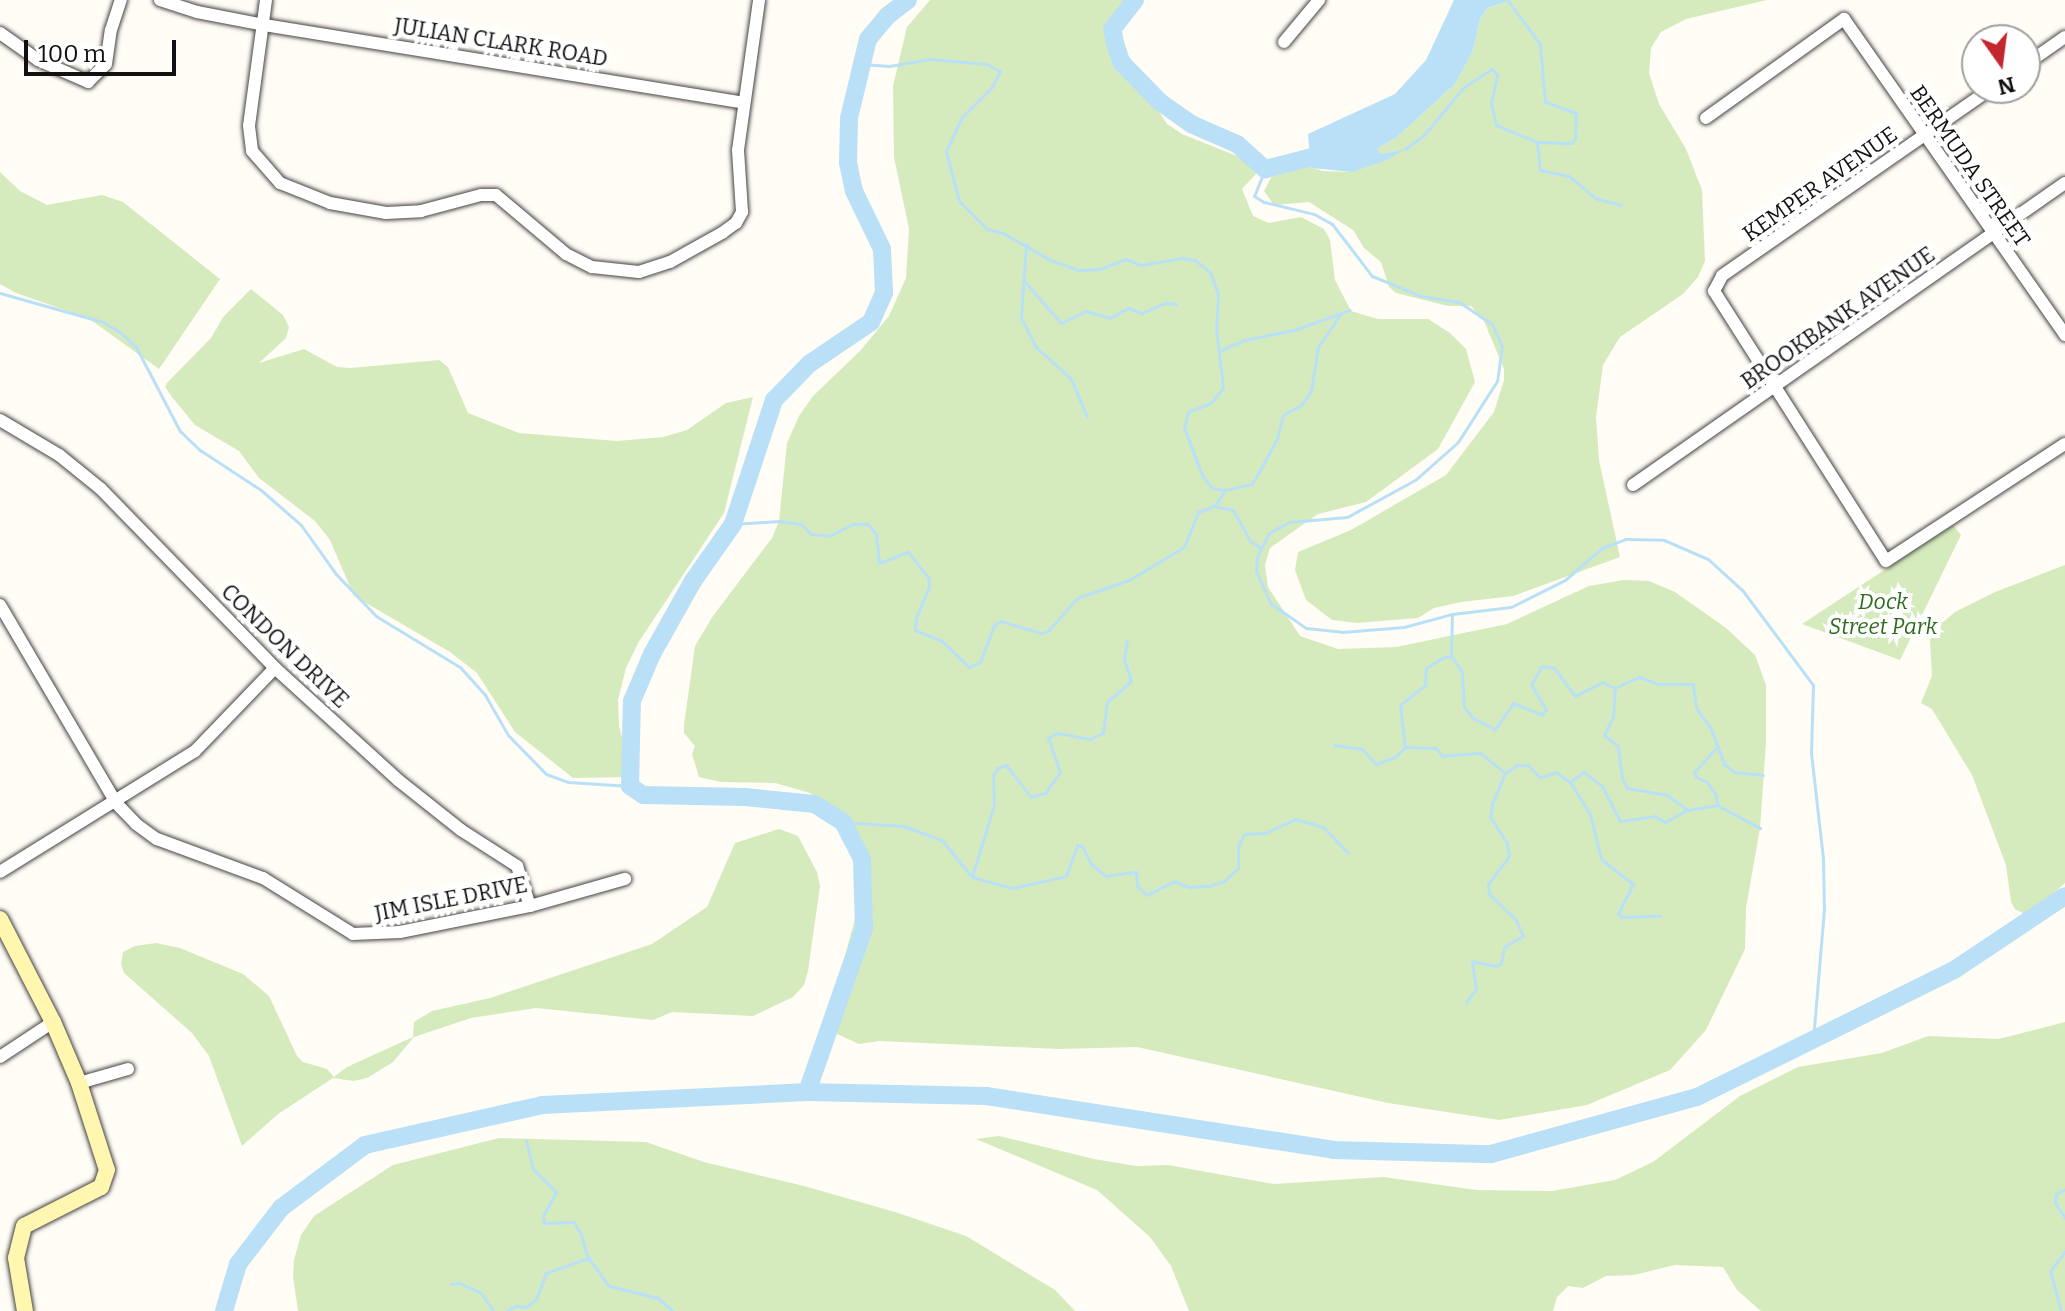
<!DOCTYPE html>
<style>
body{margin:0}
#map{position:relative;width:2065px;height:1311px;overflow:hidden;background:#fffdf5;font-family:Bitter,serif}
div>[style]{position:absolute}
.green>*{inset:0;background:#d5ebbd}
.water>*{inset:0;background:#b9e0f7}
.stream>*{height:3px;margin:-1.5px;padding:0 1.5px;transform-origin:1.5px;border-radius:1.5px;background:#b9e0f7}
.river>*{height:18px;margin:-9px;padding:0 9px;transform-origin:9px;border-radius:9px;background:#b9e0f7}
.roads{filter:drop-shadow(0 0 2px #444) drop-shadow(0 0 2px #444)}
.street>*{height:12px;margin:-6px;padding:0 6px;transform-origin:6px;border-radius:6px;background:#fff}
.secondary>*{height:16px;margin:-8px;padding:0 8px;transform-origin:8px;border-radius:8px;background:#fff6b0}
span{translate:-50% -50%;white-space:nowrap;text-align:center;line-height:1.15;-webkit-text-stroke:8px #fff;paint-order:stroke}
.street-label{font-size:22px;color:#111}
.park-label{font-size:22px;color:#2f6b1f;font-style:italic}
.north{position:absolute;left:1961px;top:24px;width:80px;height:80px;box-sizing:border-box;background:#fff;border:2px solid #a0a0a0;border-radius:50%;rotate:166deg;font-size:22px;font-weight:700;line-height:32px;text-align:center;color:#111}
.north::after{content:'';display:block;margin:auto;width:28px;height:36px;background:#c4262e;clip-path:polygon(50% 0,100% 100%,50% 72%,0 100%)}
.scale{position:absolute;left:24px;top:40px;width:152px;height:36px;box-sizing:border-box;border:4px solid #111;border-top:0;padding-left:10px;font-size:24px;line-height:28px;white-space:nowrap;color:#111;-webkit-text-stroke:6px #fff;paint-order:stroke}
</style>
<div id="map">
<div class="green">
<div style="clip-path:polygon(930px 0,1130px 0,1122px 29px,1124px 56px,1167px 124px,1182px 134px,1254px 163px,1257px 173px,1242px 189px,1253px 216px,1269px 223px,1301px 217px,1324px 229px,1330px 240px,1335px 280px,1351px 311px,1378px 319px,1428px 319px,1450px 333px,1466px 349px,1475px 382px,1438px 449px,1366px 502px,1318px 514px,1270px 548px,1265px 565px,1268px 587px,1300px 636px,1338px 649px,1396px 647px,1507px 624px,1589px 586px,1624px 580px,1649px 581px,1675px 592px,1726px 628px,1755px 655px,1766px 685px,1766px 743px,1760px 828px,1746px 908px,1745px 949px,1706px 1030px,1670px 1070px,1587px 1105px,1499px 1120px,1388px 1103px,1137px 1047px,1058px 1049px,880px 1041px,859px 1044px,835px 1033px,833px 1000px,859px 904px,859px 855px,854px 831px,846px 817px,810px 793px,775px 783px,721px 782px,699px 777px,692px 754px,695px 746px,684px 733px,684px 725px,695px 646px,713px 616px,772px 538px,779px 521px,787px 443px,799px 416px,813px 396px,860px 351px,889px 316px,906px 278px,909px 229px,894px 157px,893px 86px,907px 27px)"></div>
<div style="clip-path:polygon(1511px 0,1767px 0,1686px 19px,1661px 32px,1651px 48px,1649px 73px,1659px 104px,1686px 149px,1702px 190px,1705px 261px,1698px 277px,1683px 294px,1620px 337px,1603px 365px,1596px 417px,1599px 460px,1620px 557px,1513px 596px,1461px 602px,1434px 608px,1418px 618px,1357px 623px,1332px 620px,1306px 600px,1295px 570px,1298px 552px,1351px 530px,1446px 475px,1494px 412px,1504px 380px,1504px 369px,1484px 321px,1471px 306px,1448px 306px,1396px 293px,1389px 287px,1381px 262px,1364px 248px,1353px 230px,1309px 202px,1274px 205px,1264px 191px,1273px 174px,1282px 168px,1303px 165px,1323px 171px,1352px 172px,1402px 150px,1381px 154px,1377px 149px,1397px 137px,1455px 84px,1473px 51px,1480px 19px,1488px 8px)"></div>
<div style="clip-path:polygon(0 172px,20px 191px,47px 205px,102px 195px,123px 202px,220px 279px,159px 369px,88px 318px,16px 293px,0 284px)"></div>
<div style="clip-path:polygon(251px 289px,283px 315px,289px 327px,286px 338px,259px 363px,304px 349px,337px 367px,350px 368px,439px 360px,448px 367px,468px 413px,519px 433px,617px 441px,663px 437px,687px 430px,726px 403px,753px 397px,724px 513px,638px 643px,626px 668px,618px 700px,619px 726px,633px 777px,573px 778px,515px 732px,477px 673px,450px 652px,354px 596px,330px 540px,315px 521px,259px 478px,239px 451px,195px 425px,172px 397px,165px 387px,167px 383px,211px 338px,224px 316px)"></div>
<div style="clip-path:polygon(1953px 525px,1961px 535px,1900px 660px,1802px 624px)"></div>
<div style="clip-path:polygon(2065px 565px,2065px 883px,2028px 916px,2015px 909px,2011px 902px,2006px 865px,1972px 775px,1932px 709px,1921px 703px,1932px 676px,1930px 640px,1936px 628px,1955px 612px,1995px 592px)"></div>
<div style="clip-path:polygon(779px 829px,798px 836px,817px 872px,820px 886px,808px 971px,804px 985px,793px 997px,753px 1016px,672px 1012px,653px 1020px,536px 1008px,471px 1018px,414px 1037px,393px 1062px,367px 1078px,354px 1081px,333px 1078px,278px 1114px,242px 1146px,209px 1056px,192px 1033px,124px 973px,121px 964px,123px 952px,135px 946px,156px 943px,180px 948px,243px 974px,269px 996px,297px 1056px,303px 1062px,327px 1069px,334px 1077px,347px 1067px,413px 1037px,414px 1022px,432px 1011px,490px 998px,652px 944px,707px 907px,735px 843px)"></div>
<div style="clip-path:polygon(2065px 1022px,2065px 1311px,1761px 1311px,1737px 1290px,1723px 1267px,1675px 1265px,1634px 1275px,1606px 1276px,1583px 1288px,1568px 1286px,1557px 1297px,1553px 1311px,1189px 1311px,1171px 1266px,1150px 1237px,1097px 1190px,976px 1139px,999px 1136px,1094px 1159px,1136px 1166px,1168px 1165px,1274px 1184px,1383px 1177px,1477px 1190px,1552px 1191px,1615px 1180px,1653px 1162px,1740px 1096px,1798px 1067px,1882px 1053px,1928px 1036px,1999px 1039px)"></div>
<div style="clip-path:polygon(499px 1138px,646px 1142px,704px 1162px,804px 1186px,895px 1212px,966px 1236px,1055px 1290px,1075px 1311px,298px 1311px,293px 1276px,294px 1260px,301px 1235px,314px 1216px,393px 1165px)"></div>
</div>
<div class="water">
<div style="clip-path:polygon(1454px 0,1511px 0,1488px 8px,1480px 19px,1473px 51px,1455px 84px,1397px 137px,1377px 149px,1381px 154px,1405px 149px,1387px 160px,1352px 172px,1311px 168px,1308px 134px,1395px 94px,1426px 60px)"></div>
</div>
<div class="stream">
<div style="left:861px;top:64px;width:28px;rotate:4deg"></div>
<div style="left:889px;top:66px;width:42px;rotate:-9.7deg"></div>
<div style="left:930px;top:59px;width:56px;rotate:5.1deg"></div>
<div style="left:986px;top:64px;width:16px;rotate:27deg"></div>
<div style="left:1000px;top:71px;width:18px;rotate:117deg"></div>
<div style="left:992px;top:87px;width:42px;rotate:135deg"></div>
<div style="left:962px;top:117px;width:38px;rotate:115deg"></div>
<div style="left:946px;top:152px;width:51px;rotate:75.1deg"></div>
<div style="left:959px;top:201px;width:40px;rotate:45deg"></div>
<div style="left:987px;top:229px;width:16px;rotate:14deg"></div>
<div style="left:1003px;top:233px;width:54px;rotate:29.9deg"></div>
<div style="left:1050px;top:260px;width:31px;rotate:19deg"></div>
<div style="left:1079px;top:270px;width:21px;rotate:-3deg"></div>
<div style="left:1100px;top:269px;width:28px;rotate:-21deg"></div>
<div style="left:1126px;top:259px;width:15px;rotate:23deg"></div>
<div style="left:1140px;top:265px;width:43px;rotate:-9.5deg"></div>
<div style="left:1182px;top:258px;width:13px;rotate:9deg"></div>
<div style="left:1195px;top:260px;width:19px;rotate:39deg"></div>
<div style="left:1210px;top:272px;width:23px;rotate:70deg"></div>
<div style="left:1218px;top:294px;width:34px;rotate:93deg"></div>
<div style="left:1216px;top:328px;width:60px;rotate:83.3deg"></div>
<div style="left:1223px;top:388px;width:19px;rotate:129deg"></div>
<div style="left:1211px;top:403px;width:25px;rotate:159deg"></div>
<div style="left:1188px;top:412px;width:16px;rotate:104deg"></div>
<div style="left:1184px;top:428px;width:53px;rotate:68.8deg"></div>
<div style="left:1203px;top:477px;width:14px;rotate:51deg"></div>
<div style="left:1212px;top:488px;width:13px;rotate:9deg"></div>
<div style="left:1225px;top:490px;width:27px;rotate:-13deg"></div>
<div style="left:1251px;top:484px;width:12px;rotate:-55deg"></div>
<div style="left:1258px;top:474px;width:40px;rotate:-62deg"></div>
<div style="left:1277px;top:439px;width:25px;rotate:-76deg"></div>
<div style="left:1283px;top:415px;width:21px;rotate:-29deg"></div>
<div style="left:1301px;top:405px;width:17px;rotate:-54deg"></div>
<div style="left:1311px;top:391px;width:45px;rotate:-81deg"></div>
<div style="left:1318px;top:347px;width:41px;rotate:-55.9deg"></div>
<div style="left:1537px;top:142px;width:28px;rotate:84deg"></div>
<div style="left:1540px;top:170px;width:30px;rotate:12deg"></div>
<div style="left:1569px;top:176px;width:34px;rotate:40deg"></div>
<div style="left:1595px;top:198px;width:27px;rotate:15deg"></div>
<div style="left:1405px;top:149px;width:22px;rotate:-36deg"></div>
<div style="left:1423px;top:136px;width:64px;rotate:-50.1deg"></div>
<div style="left:1464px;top:87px;width:33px;rotate:-33deg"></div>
<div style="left:1492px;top:69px;width:8px;rotate:50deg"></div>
<div style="left:1497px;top:75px;width:29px;rotate:102deg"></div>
<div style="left:1491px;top:103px;width:23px;rotate:77deg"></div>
<div style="left:1496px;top:125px;width:44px;rotate:22.5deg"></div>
<div style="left:1537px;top:142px;width:35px;rotate:2deg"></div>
<div style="left:1572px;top:143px;width:6px;rotate:-59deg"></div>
<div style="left:1575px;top:138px;width:25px;rotate:-88deg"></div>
<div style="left:1576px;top:113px;width:33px;rotate:-160deg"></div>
<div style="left:1545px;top:102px;width:58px;rotate:-94.9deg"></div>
<div style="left:1540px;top:44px;width:54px;rotate:-126.7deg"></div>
<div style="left:1265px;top:169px;width:29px;rotate:112deg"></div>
<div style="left:1254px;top:196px;width:12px;rotate:31deg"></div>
<div style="left:1264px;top:202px;width:51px;rotate:13.5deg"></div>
<div style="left:1314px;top:214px;width:21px;rotate:29deg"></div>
<div style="left:1332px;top:224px;width:66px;rotate:52.4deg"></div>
<div style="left:1372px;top:276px;width:53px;rotate:22.2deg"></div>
<div style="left:1421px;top:296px;width:38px;rotate:9deg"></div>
<div style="left:1459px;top:302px;width:40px;rotate:34deg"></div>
<div style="left:1492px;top:324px;width:24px;rotate:66deg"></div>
<div style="left:1502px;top:346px;width:35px;rotate:98deg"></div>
<div style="left:1497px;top:381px;width:72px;rotate:122.6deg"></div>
<div style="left:1458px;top:442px;width:57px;rotate:138.5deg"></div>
<div style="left:1415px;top:480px;width:77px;rotate:151.4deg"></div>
<div style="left:1347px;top:517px;width:58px;rotate:175.1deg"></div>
<div style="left:1289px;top:522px;width:23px;rotate:151deg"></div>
<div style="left:1269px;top:533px;width:27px;rotate:117deg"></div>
<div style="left:1257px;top:557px;width:14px;rotate:94deg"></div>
<div style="left:1256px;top:571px;width:35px;rotate:66deg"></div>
<div style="left:1270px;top:603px;width:44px;rotate:34.8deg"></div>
<div style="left:1306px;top:628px;width:36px;rotate:6deg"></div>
<div style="left:1342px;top:632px;width:62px;rotate:-4.6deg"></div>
<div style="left:1404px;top:627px;width:50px;rotate:-15.2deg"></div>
<div style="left:1452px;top:614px;width:59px;rotate:-6.8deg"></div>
<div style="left:1511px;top:607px;width:60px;rotate:-26.6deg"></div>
<div style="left:1565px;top:580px;width:49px;rotate:-40.9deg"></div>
<div style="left:1602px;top:548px;width:25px;rotate:-21deg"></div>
<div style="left:1625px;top:539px;width:39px;rotate:1deg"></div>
<div style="left:1664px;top:540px;width:48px;rotate:23.4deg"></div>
<div style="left:1708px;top:559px;width:47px;rotate:42.4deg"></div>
<div style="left:1743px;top:591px;width:117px;rotate:53.3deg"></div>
<div style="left:1813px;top:685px;width:68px;rotate:91.7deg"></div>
<div style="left:1811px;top:753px;width:107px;rotate:83.5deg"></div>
<div style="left:1823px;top:859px;width:50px;rotate:88.9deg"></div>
<div style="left:1824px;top:909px;width:131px;rotate:94.8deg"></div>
<div style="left:1026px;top:244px;width:74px;rotate:93.9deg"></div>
<div style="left:1021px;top:318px;width:33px;rotate:63deg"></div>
<div style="left:1036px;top:347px;width:47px;rotate:42.4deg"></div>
<div style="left:1071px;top:379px;width:41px;rotate:67.2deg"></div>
<div style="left:1024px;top:281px;width:56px;rotate:48.6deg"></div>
<div style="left:1061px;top:323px;width:28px;rotate:-26deg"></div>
<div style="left:1086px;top:311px;width:25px;rotate:16deg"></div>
<div style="left:1110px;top:318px;width:21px;rotate:-29deg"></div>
<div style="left:1128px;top:308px;width:15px;rotate:20deg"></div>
<div style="left:1142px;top:313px;width:24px;rotate:-24deg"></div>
<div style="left:1164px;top:303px;width:12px;rotate:5deg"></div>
<div style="left:0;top:293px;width:107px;rotate:15.7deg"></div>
<div style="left:103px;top:322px;width:21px;rotate:31deg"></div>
<div style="left:121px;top:333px;width:21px;rotate:43deg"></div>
<div style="left:136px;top:347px;width:95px;rotate:62.4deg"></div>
<div style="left:180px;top:431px;width:28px;rotate:44deg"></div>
<div style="left:200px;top:450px;width:73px;rotate:33.3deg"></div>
<div style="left:261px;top:490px;width:53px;rotate:41.2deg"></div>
<div style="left:301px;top:525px;width:60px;rotate:54.5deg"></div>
<div style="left:336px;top:574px;width:58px;rotate:46.4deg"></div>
<div style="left:376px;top:616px;width:98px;rotate:31.3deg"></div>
<div style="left:460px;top:667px;width:38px;rotate:48deg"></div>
<div style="left:485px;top:695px;width:46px;rotate:60.1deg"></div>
<div style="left:508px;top:735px;width:54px;rotate:45.7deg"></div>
<div style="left:546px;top:774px;width:23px;rotate:20deg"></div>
<div style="left:568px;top:782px;width:62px;rotate:3.7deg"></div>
<div style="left:1221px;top:350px;width:25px;rotate:-23deg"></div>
<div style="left:1244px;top:340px;width:51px;rotate:-11.3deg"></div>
<div style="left:1294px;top:330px;width:59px;rotate:-19.7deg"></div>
<div style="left:1214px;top:506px;width:19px;rotate:12deg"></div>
<div style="left:1233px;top:510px;width:35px;rotate:61deg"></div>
<div style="left:1250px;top:541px;width:13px;rotate:32deg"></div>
<div style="left:733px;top:524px;width:46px;rotate:-3.7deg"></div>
<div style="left:779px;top:521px;width:22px;rotate:8deg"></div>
<div style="left:801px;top:524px;width:14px;rotate:45deg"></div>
<div style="left:811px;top:534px;width:18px;rotate:6deg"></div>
<div style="left:829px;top:536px;width:27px;rotate:-27deg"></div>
<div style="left:853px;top:524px;width:15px"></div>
<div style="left:868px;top:524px;width:13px;rotate:51deg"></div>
<div style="left:876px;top:534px;width:29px;rotate:84deg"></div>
<div style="left:879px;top:563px;width:31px;rotate:-21deg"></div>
<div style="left:908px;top:552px;width:32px;rotate:51deg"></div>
<div style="left:928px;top:577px;width:10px;rotate:84deg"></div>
<div style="left:929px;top:587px;width:34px;rotate:113deg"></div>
<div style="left:916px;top:618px;width:12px;rotate:95deg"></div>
<div style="left:915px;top:630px;width:29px;rotate:22deg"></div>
<div style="left:942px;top:641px;width:37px;rotate:44deg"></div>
<div style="left:969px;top:667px;width:12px;rotate:-24deg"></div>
<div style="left:980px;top:662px;width:40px;rotate:-69deg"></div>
<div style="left:994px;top:625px;width:8px;rotate:-30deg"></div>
<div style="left:1001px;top:621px;width:42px;rotate:16.7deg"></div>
<div style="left:1041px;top:633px;width:7px;rotate:-16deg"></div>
<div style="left:1048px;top:631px;width:44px;rotate:-48.7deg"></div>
<div style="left:1077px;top:598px;width:55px;rotate:-19.1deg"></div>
<div style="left:1129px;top:580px;width:64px;rotate:-31deg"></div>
<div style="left:1184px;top:547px;width:38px;rotate:-68deg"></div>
<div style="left:1198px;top:512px;width:17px;rotate:-21deg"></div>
<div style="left:1214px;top:506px;width:19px;rotate:-55deg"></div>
<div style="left:1452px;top:614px;width:42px;rotate:91.4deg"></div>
<div style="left:1451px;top:656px;width:19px;rotate:55deg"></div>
<div style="left:1462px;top:672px;width:35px;rotate:87deg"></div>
<div style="left:1464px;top:707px;width:14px;rotate:51deg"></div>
<div style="left:1473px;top:718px;width:25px;rotate:27deg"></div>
<div style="left:1495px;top:729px;width:32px;rotate:-55deg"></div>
<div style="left:1513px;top:703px;width:31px;rotate:22deg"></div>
<div style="left:1542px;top:715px;width:6px;rotate:-51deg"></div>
<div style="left:1546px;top:710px;width:30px;rotate:-120deg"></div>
<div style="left:1531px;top:684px;width:21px;rotate:-59deg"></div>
<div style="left:1542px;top:666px;width:12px;rotate:9deg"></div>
<div style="left:1554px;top:668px;width:35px;rotate:53deg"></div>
<div style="left:1575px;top:696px;width:30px;rotate:-27deg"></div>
<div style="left:1602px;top:682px;width:14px;rotate:25deg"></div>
<div style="left:1615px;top:688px;width:26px;rotate:-25deg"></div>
<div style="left:1639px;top:677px;width:20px;rotate:20deg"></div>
<div style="left:1658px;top:684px;width:35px"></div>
<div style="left:1693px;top:684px;width:24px;rotate:83deg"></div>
<div style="left:1696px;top:708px;width:24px;rotate:54deg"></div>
<div style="left:1710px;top:727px;width:40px;rotate:69deg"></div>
<div style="left:1724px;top:764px;width:13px;rotate:39deg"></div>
<div style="left:1734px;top:772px;width:29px;rotate:6deg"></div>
<div style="left:1615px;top:688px;width:29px;rotate:94deg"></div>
<div style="left:1613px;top:717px;width:20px;rotate:117deg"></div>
<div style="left:1604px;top:735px;width:18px;rotate:38deg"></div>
<div style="left:1618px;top:746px;width:32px;rotate:83deg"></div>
<div style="left:1622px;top:778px;width:11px;rotate:63deg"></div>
<div style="left:1627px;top:788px;width:41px;rotate:9.9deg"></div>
<div style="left:1667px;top:795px;width:24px;rotate:36deg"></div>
<div style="left:1334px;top:745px;width:28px;rotate:8deg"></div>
<div style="left:1362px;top:749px;width:21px;rotate:47deg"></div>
<div style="left:1376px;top:764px;width:20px;rotate:-20deg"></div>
<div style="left:1395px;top:757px;width:14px;rotate:-45deg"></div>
<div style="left:1405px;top:747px;width:42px;rotate:-96.8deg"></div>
<div style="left:1400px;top:705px;width:32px;rotate:-39deg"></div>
<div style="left:1425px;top:685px;width:17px;rotate:-87deg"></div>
<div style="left:1426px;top:668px;width:19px;rotate:-32deg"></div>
<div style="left:1442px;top:658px;width:9px;rotate:-13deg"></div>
<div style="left:1405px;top:747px;width:31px;rotate:2deg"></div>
<div style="left:1436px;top:748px;width:10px;rotate:53deg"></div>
<div style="left:1442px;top:756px;width:38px;rotate:-5deg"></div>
<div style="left:1480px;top:753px;width:32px;rotate:39deg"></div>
<div style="left:1715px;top:749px;width:31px;rotate:132deg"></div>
<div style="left:1694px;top:772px;width:5px;rotate:68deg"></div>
<div style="left:1696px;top:777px;width:12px;rotate:24deg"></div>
<div style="left:1707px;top:782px;width:16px;rotate:55deg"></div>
<div style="left:1716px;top:795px;width:10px;rotate:84deg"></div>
<div style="left:1570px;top:782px;width:17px;rotate:-36deg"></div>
<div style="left:1584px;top:772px;width:23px;rotate:38deg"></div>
<div style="left:1602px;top:786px;width:39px;rotate:63deg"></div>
<div style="left:1620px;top:821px;width:35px;rotate:-8deg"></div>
<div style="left:1655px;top:816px;width:12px;rotate:31deg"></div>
<div style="left:1665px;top:822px;width:25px;rotate:-29deg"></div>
<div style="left:1687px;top:810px;width:30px;rotate:-9deg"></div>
<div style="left:1717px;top:805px;width:49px;rotate:28.1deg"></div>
<div style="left:843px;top:822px;width:60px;rotate:3.8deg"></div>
<div style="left:903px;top:826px;width:41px;rotate:19.7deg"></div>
<div style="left:942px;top:840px;width:48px;rotate:51deg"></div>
<div style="left:972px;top:877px;width:41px;rotate:15.4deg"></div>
<div style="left:1012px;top:888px;width:55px;rotate:-12.5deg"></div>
<div style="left:1066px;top:876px;width:33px;rotate:-70deg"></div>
<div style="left:1077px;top:845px;width:5px;rotate:11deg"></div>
<div style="left:1082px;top:846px;width:20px;rotate:63deg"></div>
<div style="left:1091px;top:864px;width:19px;rotate:39deg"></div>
<div style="left:1106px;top:876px;width:30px;rotate:-8deg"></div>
<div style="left:1136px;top:872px;width:14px;rotate:86deg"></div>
<div style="left:1137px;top:886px;width:13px;rotate:42deg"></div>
<div style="left:1147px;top:895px;width:30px;rotate:-27deg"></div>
<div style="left:1174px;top:881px;width:15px;rotate:23deg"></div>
<div style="left:1188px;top:887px;width:21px;rotate:-3deg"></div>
<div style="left:1209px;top:886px;width:16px;rotate:-18deg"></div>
<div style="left:1224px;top:881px;width:19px;rotate:-43deg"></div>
<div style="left:1238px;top:868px;width:21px;rotate:-90deg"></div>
<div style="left:1238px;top:847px;width:14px;rotate:-65deg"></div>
<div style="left:1244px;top:834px;width:21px;rotate:-3deg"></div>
<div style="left:1265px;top:833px;width:33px;rotate:-25deg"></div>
<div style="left:1295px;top:819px;width:29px;rotate:16deg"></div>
<div style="left:1323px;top:827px;width:36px;rotate:46deg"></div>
<div style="left:972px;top:877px;width:75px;rotate:-73deg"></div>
<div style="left:994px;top:805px;width:29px;rotate:-92deg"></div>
<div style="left:993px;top:776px;width:9px;rotate:-63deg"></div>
<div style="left:997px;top:768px;width:9px;rotate:-18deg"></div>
<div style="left:1006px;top:765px;width:41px;rotate:52deg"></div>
<div style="left:1031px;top:797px;width:15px;rotate:-16deg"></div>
<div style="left:1045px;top:793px;width:26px;rotate:-54deg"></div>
<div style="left:1060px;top:772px;width:36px;rotate:-109deg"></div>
<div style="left:1048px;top:738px;width:10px;rotate:-29deg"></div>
<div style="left:1057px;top:733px;width:34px;rotate:10deg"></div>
<div style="left:1090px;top:739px;width:14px;rotate:-25deg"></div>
<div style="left:1103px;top:733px;width:31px;rotate:-83deg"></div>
<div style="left:1107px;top:702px;width:32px;rotate:-41deg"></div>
<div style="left:1131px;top:681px;width:23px;rotate:-108deg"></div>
<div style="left:1124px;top:659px;width:18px;rotate:-81deg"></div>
<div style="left:1466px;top:1002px;width:16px;rotate:-52deg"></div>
<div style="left:1476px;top:989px;width:28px;rotate:-98deg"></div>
<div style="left:1472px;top:961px;width:25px;rotate:12deg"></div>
<div style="left:1496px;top:966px;width:6px;rotate:-31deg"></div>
<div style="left:1501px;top:963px;width:16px;rotate:-79deg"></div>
<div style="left:1504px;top:947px;width:22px;rotate:-30deg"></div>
<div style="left:1523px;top:936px;width:17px;rotate:-114deg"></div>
<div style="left:1516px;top:920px;width:37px;rotate:-136deg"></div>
<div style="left:1489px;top:894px;width:10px;rotate:-96deg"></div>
<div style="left:1488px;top:884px;width:35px;rotate:-53deg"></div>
<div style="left:1509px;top:856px;width:13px;rotate:-99deg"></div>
<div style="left:1507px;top:843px;width:31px;rotate:-123deg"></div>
<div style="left:1490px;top:817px;width:13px;rotate:-81deg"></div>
<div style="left:1492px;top:804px;width:34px;rotate:-67deg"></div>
<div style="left:1505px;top:773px;width:14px;rotate:-34deg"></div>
<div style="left:1517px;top:765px;width:11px"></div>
<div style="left:1528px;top:765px;width:18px;rotate:47deg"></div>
<div style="left:1540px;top:778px;width:17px;rotate:-21deg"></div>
<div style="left:1556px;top:772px;width:17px;rotate:36deg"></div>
<div style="left:1570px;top:782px;width:38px;rotate:58deg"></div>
<div style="left:1590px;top:814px;width:46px;rotate:76.3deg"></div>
<div style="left:1601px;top:859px;width:41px;rotate:38deg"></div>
<div style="left:1633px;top:884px;width:33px;rotate:117deg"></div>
<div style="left:1618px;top:913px;width:6px;rotate:45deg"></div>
<div style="left:1622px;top:917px;width:38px;rotate:-2deg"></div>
<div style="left:526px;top:1141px;width:29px;rotate:76deg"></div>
<div style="left:533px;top:1169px;width:33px;rotate:45deg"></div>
<div style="left:556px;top:1192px;width:26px;rotate:119deg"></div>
<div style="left:543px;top:1215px;width:8px;rotate:83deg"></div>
<div style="left:544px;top:1223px;width:29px;rotate:-2deg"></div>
<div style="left:573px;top:1222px;width:12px;rotate:55deg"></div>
<div style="left:580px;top:1232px;width:27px;rotate:73deg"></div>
<div style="left:588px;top:1258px;width:35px;rotate:53deg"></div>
<div style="left:609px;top:1286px;width:50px;rotate:13.8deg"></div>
<div style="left:658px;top:1298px;width:20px;rotate:41deg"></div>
<div style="left:2065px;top:1189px;width:10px;rotate:151deg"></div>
<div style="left:2056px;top:1194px;width:9px;rotate:96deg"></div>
<div style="left:2055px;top:1203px;width:18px;rotate:56deg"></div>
<div style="left:451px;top:1284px;width:8px;rotate:-7deg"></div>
<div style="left:459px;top:1283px;width:24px;rotate:24deg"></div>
<div style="left:481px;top:1293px;width:22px;rotate:56deg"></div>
<div style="left:507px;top:1311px;width:9px;rotate:-32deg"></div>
<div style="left:515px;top:1306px;width:11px;rotate:5deg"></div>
<div style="left:526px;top:1307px;width:13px;rotate:-39deg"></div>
<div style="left:536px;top:1299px;width:28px;rotate:-69deg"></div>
<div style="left:546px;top:1273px;width:45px;rotate:-19.7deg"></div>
<div style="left:2061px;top:1311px;width:41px;rotate:-105.4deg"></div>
<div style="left:2050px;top:1271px;width:25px;rotate:-53deg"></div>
</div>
<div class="river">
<div style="left:1135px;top:0;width:37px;rotate:128deg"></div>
<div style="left:1112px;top:29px;width:14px;rotate:78deg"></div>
<div style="left:1115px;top:43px;width:20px;rotate:72deg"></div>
<div style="left:1121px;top:62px;width:56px;rotate:45.7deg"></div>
<div style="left:1160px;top:102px;width:38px;rotate:35deg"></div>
<div style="left:1191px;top:124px;width:50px;rotate:23.5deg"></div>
<div style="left:1237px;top:144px;width:38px;rotate:42deg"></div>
<div style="left:1265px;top:169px;width:69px;rotate:-14.2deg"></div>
<div style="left:807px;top:1092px;width:174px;rotate:-70.8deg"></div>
<div style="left:864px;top:928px;width:69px;rotate:-91.7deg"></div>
<div style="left:862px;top:859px;width:42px;rotate:-117.2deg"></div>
<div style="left:843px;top:822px;width:34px;rotate:-148deg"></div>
<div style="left:814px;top:804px;width:69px;rotate:-174.2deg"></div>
<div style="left:745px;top:797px;width:102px;rotate:-178.9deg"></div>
<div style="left:643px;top:795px;width:16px;rotate:-145deg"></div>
<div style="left:630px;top:786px;width:85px;rotate:-88.7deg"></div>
<div style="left:632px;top:701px;width:51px;rotate:-66.9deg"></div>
<div style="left:652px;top:654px;width:84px;rotate:-60.7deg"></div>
<div style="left:693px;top:581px;width:70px;rotate:-54.9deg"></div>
<div style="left:733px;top:524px;width:131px;rotate:-71.7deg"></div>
<div style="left:774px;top:400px;width:50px;rotate:-45.8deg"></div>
<div style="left:809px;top:364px;width:75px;rotate:-34.1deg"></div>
<div style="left:871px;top:322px;width:32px;rotate:-66deg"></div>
<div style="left:884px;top:293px;width:44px;rotate:-92.6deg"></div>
<div style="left:882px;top:249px;width:64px;rotate:-115.8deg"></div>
<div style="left:854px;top:191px;width:29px;rotate:-102deg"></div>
<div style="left:848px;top:163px;width:45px;rotate:-88.7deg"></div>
<div style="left:849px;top:118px;width:81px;rotate:-76.5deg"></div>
<div style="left:868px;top:39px;width:30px;rotate:-50deg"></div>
<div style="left:887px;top:16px;width:26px;rotate:-37deg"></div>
<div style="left:224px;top:1311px;width:49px;rotate:-73.4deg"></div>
<div style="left:238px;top:1264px;width:71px;rotate:-52.5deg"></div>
<div style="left:281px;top:1208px;width:105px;rotate:-36.9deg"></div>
<div style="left:365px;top:1145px;width:181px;rotate:-12.7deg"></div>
<div style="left:542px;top:1105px;width:265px;rotate:-2.8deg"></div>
<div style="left:807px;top:1092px;width:179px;rotate:1.3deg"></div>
<div style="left:986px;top:1096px;width:351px;rotate:8.8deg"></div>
<div style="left:1333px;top:1150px;width:158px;rotate:1.5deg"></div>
<div style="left:1491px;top:1154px;width:214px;rotate:-15.5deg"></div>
<div style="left:1697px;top:1097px;width:287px;rotate:-26.3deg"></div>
<div style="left:1954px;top:970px;width:133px;rotate:-33.7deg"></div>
</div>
<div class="roads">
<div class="street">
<div style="left:160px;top:0;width:39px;rotate:18deg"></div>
<div style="left:197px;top:12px;width:68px;rotate:11deg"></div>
<div style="left:264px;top:25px;width:484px;rotate:9.2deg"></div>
<div style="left:266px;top:0;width:127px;rotate:97.7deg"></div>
<div style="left:249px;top:126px;width:25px;rotate:83deg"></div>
<div style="left:252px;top:151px;width:43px;rotate:48.8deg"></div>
<div style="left:280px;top:183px;width:54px;rotate:21.8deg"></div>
<div style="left:330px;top:203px;width:57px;rotate:10.1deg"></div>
<div style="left:386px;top:213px;width:35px;rotate:-3deg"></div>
<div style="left:421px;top:211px;width:62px;rotate:-14.9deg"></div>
<div style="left:481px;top:195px;width:15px"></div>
<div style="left:496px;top:195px;width:92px;rotate:40.1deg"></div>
<div style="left:566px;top:254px;width:29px;rotate:27deg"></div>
<div style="left:592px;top:267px;width:47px;rotate:6.1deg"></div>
<div style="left:639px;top:272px;width:33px;rotate:-18deg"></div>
<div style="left:670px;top:262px;width:60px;rotate:-29.1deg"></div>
<div style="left:722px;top:233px;width:17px;rotate:-36deg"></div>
<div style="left:736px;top:223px;width:13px;rotate:-61deg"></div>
<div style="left:742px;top:212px;width:62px;rotate:-93.7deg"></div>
<div style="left:738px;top:150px;width:151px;rotate:-82deg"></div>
<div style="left:0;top:33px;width:47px;rotate:35.4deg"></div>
<div style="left:38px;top:60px;width:55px;rotate:23.7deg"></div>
<div style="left:88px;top:82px;width:25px;rotate:-45deg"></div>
<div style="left:106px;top:64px;width:34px;rotate:-82deg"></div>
<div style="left:111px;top:30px;width:32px;rotate:-72deg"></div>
<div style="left:1284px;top:42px;width:55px;rotate:-50.2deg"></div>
<div style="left:2025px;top:65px;width:49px;rotate:-35deg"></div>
<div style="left:1992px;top:88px;width:329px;rotate:145.2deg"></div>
<div style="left:1722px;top:276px;width:17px;rotate:118deg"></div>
<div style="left:1714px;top:291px;width:320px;rotate:57.5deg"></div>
<div style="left:1886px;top:561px;width:214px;rotate:-33.2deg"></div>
<div style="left:1706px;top:118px;width:170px;rotate:-35.7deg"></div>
<div style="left:1844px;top:19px;width:386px;rotate:55deg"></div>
<div style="left:0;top:420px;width:69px;rotate:30.7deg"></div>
<div style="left:59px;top:455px;width:54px;rotate:39deg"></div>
<div style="left:101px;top:489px;width:250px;rotate:45.8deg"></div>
<div style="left:275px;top:668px;width:166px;rotate:42.3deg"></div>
<div style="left:398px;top:780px;width:80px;rotate:38.4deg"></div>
<div style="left:461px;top:830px;width:67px;rotate:32.7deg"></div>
<div style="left:517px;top:866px;width:42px;rotate:72deg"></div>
<div style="left:1633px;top:485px;width:527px;rotate:-34.96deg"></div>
<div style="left:0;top:605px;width:229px;rotate:59.6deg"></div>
<div style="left:116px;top:803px;width:29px;rotate:46deg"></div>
<div style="left:136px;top:824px;width:26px;rotate:36deg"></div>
<div style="left:157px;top:839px;width:113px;rotate:20.2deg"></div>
<div style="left:263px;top:878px;width:106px;rotate:31.9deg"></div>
<div style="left:353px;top:934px;width:47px;rotate:-2.4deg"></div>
<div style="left:400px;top:932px;width:133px;rotate:-11.3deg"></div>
<div style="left:530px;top:906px;width:99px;rotate:-15.9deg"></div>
<div style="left:0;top:872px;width:229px;rotate:-31.8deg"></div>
<div style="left:195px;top:751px;width:115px;rotate:-46.1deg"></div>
<div style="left:0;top:1057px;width:64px;rotate:-33.4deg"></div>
<div style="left:79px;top:1083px;width:51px;rotate:-15.9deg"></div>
</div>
<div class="secondary">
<div style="left:0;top:919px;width:116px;rotate:62.8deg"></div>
<div style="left:53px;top:1022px;width:66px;rotate:66.9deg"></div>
<div style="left:79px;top:1083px;width:91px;rotate:72.2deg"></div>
<div style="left:107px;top:1170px;width:18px;rotate:109deg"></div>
<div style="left:101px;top:1187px;width:86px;rotate:153.1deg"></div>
<div style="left:24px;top:1226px;width:33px;rotate:104deg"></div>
<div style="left:16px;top:1258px;width:54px;rotate:80.4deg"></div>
</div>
</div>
<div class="street-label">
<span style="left:501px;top:42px;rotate:9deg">JULIAN CLARK ROAD</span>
<span style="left:1970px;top:166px;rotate:55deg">BERMUDA STREET</span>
<span style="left:1820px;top:184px;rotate:-35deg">KEMPER AVENUE</span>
<span style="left:1838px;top:318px;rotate:-35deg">BROOKBANK AVENUE</span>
<span style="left:285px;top:646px;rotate:44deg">CONDON DRIVE</span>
<span style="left:451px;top:899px;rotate:-11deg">JIM ISLE DRIVE</span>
</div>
<div class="park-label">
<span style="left:1883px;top:614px">Dock<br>Street Park</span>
</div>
<div class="north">N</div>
<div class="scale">100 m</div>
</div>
